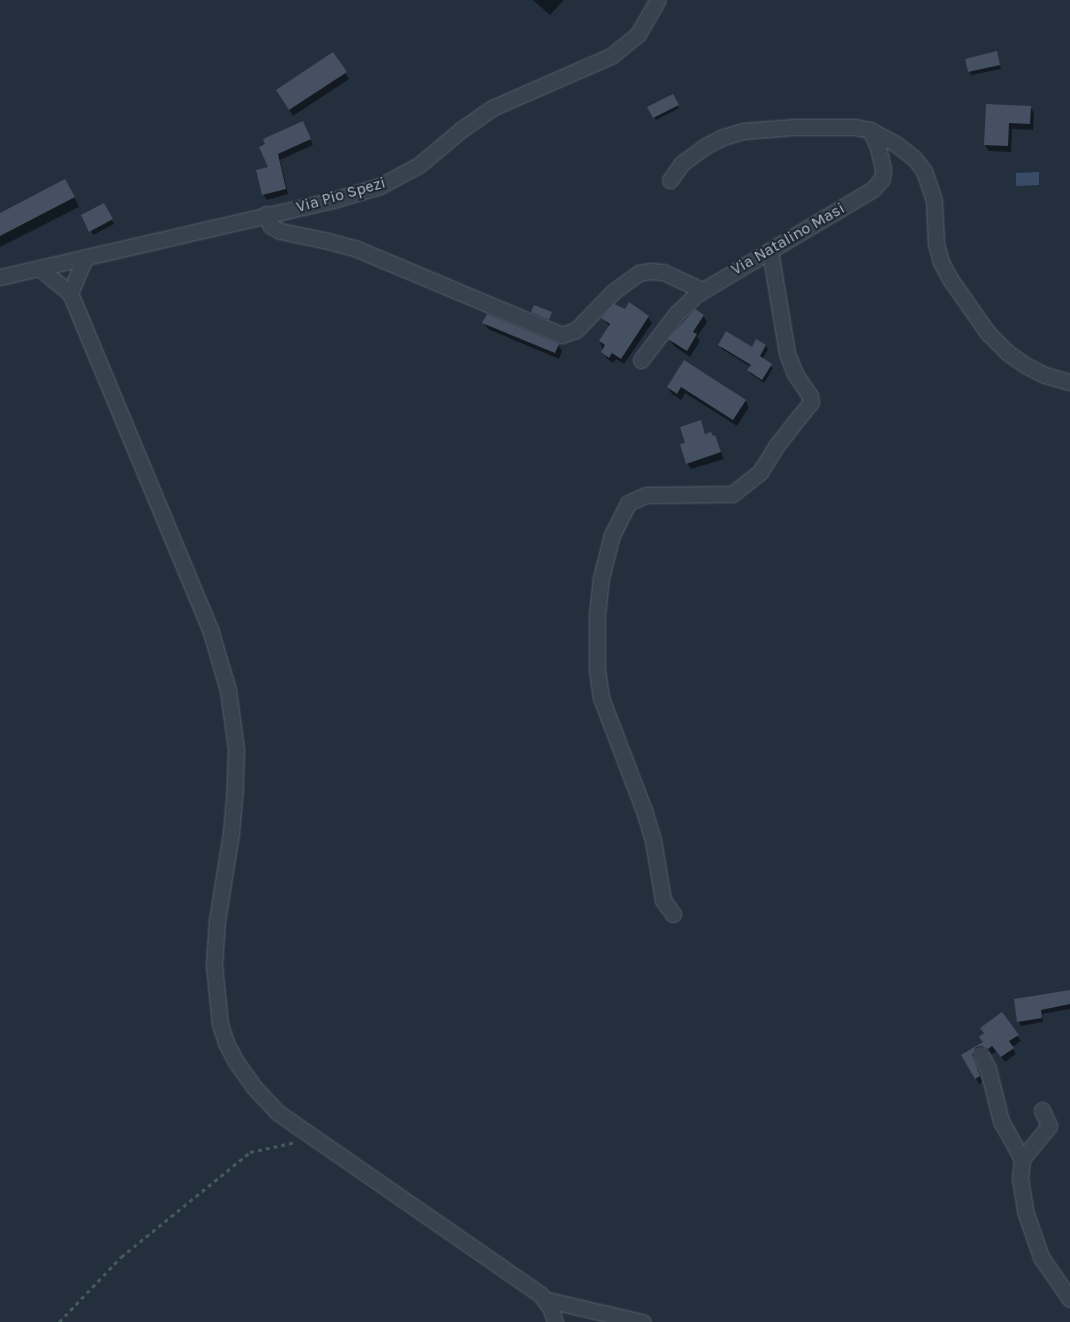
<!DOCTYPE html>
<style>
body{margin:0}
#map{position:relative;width:1070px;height:1322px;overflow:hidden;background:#242f3e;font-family:Karla,sans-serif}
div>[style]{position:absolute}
.water>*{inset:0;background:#394c67}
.shadow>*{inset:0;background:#0007}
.building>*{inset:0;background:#455162}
.path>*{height:2.5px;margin-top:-1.25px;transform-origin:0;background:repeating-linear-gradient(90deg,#44595c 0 4px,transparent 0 8px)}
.roads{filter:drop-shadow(0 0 1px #565f6c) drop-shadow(0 0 1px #565f6c)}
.minor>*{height:15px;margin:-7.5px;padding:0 7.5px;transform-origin:7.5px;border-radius:7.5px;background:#38414e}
span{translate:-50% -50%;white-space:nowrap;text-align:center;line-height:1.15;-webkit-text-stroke:4px #1d2633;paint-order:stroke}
.street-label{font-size:16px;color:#b4bcc9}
</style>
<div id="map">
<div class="water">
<div style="clip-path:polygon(1039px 172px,1039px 185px,1016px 186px,1016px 173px)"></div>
</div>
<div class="shadow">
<div style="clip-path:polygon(533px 0,564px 0,550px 15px)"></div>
<div style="clip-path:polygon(996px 53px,1001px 69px,971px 75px,969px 71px)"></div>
<div style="clip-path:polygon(345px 73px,349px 79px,293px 116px,281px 97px)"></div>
<div style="clip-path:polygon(673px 96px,679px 108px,656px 120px,649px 108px)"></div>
<div style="clip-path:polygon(987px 105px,1030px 107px,1034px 113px,1033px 130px,1012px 129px,1011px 152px,989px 151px,985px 145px)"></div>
<div style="clip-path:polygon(305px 128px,313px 145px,280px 160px,288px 194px,267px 200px,263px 194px,270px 168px,267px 145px)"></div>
<div style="clip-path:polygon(70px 189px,79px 207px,0 247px,0 214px)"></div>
<div style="clip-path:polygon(104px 204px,114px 224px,93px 235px,82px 215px)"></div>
<div style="clip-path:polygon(703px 315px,707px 322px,697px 337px,700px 341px,690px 357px,674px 346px,670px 340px)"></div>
<div style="clip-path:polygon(648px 317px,652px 323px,624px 364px,616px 359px,613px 363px,606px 358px,600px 342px,610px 327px,602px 318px)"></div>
<div style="clip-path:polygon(484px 323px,558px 345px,562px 351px,559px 359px,488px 329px)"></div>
<div style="clip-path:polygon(757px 341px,766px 346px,768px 350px,762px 359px,773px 368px,764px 383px,751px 374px,749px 371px,751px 367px,722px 349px,720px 345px,752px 348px)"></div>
<div style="clip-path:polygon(685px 362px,745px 400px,749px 407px,737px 426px,685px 393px,681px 400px,672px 394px,668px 387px)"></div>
<div style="clip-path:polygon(700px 422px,706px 435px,715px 437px,724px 459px,691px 469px,687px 463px,686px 444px)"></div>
<div style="clip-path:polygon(1070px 991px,1070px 1009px,1042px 1014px,1043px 1022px,1021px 1026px,1019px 1022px)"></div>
<div style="clip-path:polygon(1017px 1035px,1021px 1041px,1012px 1047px,1016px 1054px,1005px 1062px,997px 1051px,992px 1054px,986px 1051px,980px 1053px,974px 1062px,982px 1082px,979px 1084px,963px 1056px,984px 1043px)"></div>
</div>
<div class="building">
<div style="clip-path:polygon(997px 51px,1000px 65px,968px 72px,965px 59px)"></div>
<div style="clip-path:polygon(333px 52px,347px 72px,289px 110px,276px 90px)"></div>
<div style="clip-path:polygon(673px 94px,679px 105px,653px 118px,647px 107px)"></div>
<div style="clip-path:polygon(986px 104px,1031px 106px,1030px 124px,1009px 123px,1008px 146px,984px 145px)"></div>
<div style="clip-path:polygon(303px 121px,311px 139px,278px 154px,286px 189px,262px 195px,256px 170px,268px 167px,259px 147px,265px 144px,263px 139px)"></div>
<div style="clip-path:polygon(65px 179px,75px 197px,0 236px,0 213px)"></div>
<div style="clip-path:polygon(104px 203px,113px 219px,89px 232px,81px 215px)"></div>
<div style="clip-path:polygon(629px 302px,649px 316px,621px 359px,612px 353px,609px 358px,601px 352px,605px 345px,599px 341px,610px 324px,601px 318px,614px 304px,625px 309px)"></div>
<div style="clip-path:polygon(534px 305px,552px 312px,549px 320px,531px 312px)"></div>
<div style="clip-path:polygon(695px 309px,704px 315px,693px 332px,697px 334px,687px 351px,668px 339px)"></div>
<div style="clip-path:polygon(487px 314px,559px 344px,555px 353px,482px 323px)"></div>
<div style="clip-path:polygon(726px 331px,752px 347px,756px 339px,766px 345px,760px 356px,772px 364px,762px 380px,747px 370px,751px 365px,718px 345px)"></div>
<div style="clip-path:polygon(684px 360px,746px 400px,733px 420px,681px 387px,677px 394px,667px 387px)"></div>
<div style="clip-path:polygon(701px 420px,705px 434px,711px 432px,713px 436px,715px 435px,721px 452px,686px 464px,680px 444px,685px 443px,680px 427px)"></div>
<div style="clip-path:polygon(1070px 990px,1070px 1004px,1041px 1010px,1042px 1018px,1017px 1022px,1014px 999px)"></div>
<div style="clip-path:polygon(1002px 1012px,1019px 1035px,1009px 1041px,1014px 1048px,1001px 1057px,992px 1046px,988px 1049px,982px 1046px,976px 1047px,972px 1055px,980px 1076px,975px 1079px,961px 1055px,983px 1042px,979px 1037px,984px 1033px,980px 1028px)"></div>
</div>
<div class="path">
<div style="left:59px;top:1322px;width:90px;rotate:-46.4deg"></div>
<div style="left:121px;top:1257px;width:166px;rotate:-39.1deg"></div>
<div style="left:250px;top:1152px;width:47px;rotate:-12.3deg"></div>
</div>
<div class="roads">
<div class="minor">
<div style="left:870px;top:130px;width:30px;rotate:28deg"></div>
<div style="left:896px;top:144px;width:23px;rotate:38deg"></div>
<div style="left:914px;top:158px;width:16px;rotate:52deg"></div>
<div style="left:924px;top:171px;width:31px;rotate:71deg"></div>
<div style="left:934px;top:200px;width:44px;rotate:87.4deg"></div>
<div style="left:936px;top:244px;width:19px;rotate:74deg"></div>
<div style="left:941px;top:262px;width:19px;rotate:62deg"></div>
<div style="left:950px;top:279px;width:66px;rotate:54.9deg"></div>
<div style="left:988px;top:333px;width:28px;rotate:45deg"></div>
<div style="left:1008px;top:353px;width:21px;rotate:35deg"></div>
<div style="left:1025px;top:365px;width:22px;rotate:27deg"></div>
<div style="left:1045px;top:375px;width:26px;rotate:16deg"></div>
<div style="left:266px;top:214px;width:13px;rotate:67deg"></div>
<div style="left:271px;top:226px;width:10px;rotate:29deg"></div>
<div style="left:280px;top:231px;width:45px;rotate:11.6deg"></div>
<div style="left:324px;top:240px;width:34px;rotate:15deg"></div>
<div style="left:357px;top:249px;width:222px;rotate:22.8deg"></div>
<div style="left:562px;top:335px;width:15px;rotate:-20deg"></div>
<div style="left:576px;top:330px;width:54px;rotate:-45.7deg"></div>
<div style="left:614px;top:291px;width:31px;rotate:-36deg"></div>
<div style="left:639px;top:273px;width:10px;rotate:-11deg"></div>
<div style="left:649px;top:271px;width:14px;rotate:4deg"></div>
<div style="left:663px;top:272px;width:43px;rotate:24.8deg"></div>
<div style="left:39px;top:268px;width:40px;rotate:39deg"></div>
<div style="left:70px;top:293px;width:39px;rotate:-67deg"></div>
<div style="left:0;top:277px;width:342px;rotate:-13deg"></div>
<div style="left:333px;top:200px;width:49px;rotate:-16.6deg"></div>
<div style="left:380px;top:186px;width:44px;rotate:-28.3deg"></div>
<div style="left:419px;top:165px;width:56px;rotate:-39.9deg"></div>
<div style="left:462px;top:129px;width:37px;rotate:-35deg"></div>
<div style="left:492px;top:108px;width:130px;rotate:-23.6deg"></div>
<div style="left:611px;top:56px;width:35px;rotate:-39deg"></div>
<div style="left:638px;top:34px;width:39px;rotate:-60deg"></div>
<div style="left:70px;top:293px;width:364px;rotate:67.4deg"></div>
<div style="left:210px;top:629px;width:64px;rotate:73.6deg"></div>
<div style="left:228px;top:690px;width:60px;rotate:82.3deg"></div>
<div style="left:236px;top:749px;width:38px;rotate:92deg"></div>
<div style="left:235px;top:787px;width:46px;rotate:95deg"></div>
<div style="left:231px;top:833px;width:88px;rotate:99.1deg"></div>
<div style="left:217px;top:920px;width:45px;rotate:93.8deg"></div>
<div style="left:214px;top:965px;width:59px;rotate:84.2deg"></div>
<div style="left:220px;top:1024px;width:20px;rotate:72deg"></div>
<div style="left:226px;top:1043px;width:21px;rotate:62deg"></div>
<div style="left:236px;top:1062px;width:31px;rotate:54deg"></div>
<div style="left:254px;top:1087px;width:34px;rotate:47deg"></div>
<div style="left:277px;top:1112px;width:321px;rotate:34.7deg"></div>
<div style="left:541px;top:1295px;width:17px;rotate:54deg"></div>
<div style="left:551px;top:1309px;width:14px;rotate:73deg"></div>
<div style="left:641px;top:360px;width:58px;rotate:-52.7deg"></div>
<div style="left:676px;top:314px;width:29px;rotate:-44deg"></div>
<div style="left:697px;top:294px;width:205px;rotate:-30.8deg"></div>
<div style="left:873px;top:189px;width:13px;rotate:-48deg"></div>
<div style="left:882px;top:179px;width:10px;rotate:-84deg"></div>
<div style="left:883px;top:169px;width:23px;rotate:-103deg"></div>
<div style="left:878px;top:147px;width:19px;rotate:-115deg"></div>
<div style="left:870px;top:130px;width:16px;rotate:-169deg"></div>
<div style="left:854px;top:127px;width:60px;rotate:180deg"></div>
<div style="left:794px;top:127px;width:51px;rotate:175.5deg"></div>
<div style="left:743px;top:131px;width:21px;rotate:163deg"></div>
<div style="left:723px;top:137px;width:18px;rotate:153deg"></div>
<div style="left:707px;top:145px;width:31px;rotate:144deg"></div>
<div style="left:682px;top:163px;width:21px;rotate:125deg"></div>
<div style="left:673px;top:914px;width:17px;rotate:-126deg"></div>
<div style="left:663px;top:900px;width:61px;rotate:-99.5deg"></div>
<div style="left:653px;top:840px;width:28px;rotate:-107deg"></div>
<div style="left:645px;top:813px;width:123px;rotate:-110.9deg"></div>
<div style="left:601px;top:698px;width:29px;rotate:-98deg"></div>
<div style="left:597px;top:669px;width:54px;rotate:-90deg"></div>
<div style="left:597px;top:615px;width:37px;rotate:-84deg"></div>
<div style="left:601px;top:578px;width:44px;rotate:-75.7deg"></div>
<div style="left:612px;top:535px;width:36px;rotate:-63deg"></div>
<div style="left:628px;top:503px;width:20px;rotate:-24deg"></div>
<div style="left:646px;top:495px;width:86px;rotate:-0.7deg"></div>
<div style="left:732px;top:494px;width:36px;rotate:-38deg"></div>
<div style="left:760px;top:472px;width:31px;rotate:-58deg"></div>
<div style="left:776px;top:446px;width:56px;rotate:-51.5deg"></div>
<div style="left:811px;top:402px;width:6px;rotate:-99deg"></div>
<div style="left:810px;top:396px;width:27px;rotate:-124deg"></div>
<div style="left:795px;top:374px;width:22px;rotate:-111deg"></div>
<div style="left:787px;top:353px;width:104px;rotate:-99.4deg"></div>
<div style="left:981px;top:1055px;width:16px;rotate:63deg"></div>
<div style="left:988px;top:1069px;width:54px;rotate:76deg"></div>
<div style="left:1001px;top:1121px;width:43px;rotate:61.1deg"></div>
<div style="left:1042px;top:1110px;width:17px;rotate:66deg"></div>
<div style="left:1049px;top:1126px;width:43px;rotate:129.3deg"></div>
<div style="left:1022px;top:1159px;width:19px;rotate:96deg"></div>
<div style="left:1020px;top:1178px;width:33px;rotate:81deg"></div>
<div style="left:1025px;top:1211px;width:49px;rotate:70.8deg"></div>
<div style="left:1041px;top:1257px;width:51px;rotate:55.4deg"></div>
<div style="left:547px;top:1300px;width:98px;rotate:13deg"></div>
</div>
</div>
<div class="street-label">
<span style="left:341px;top:195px;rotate:-16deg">Via Pio Spezi</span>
<span style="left:788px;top:239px;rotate:-30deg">Via Natalino Masi</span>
</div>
</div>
